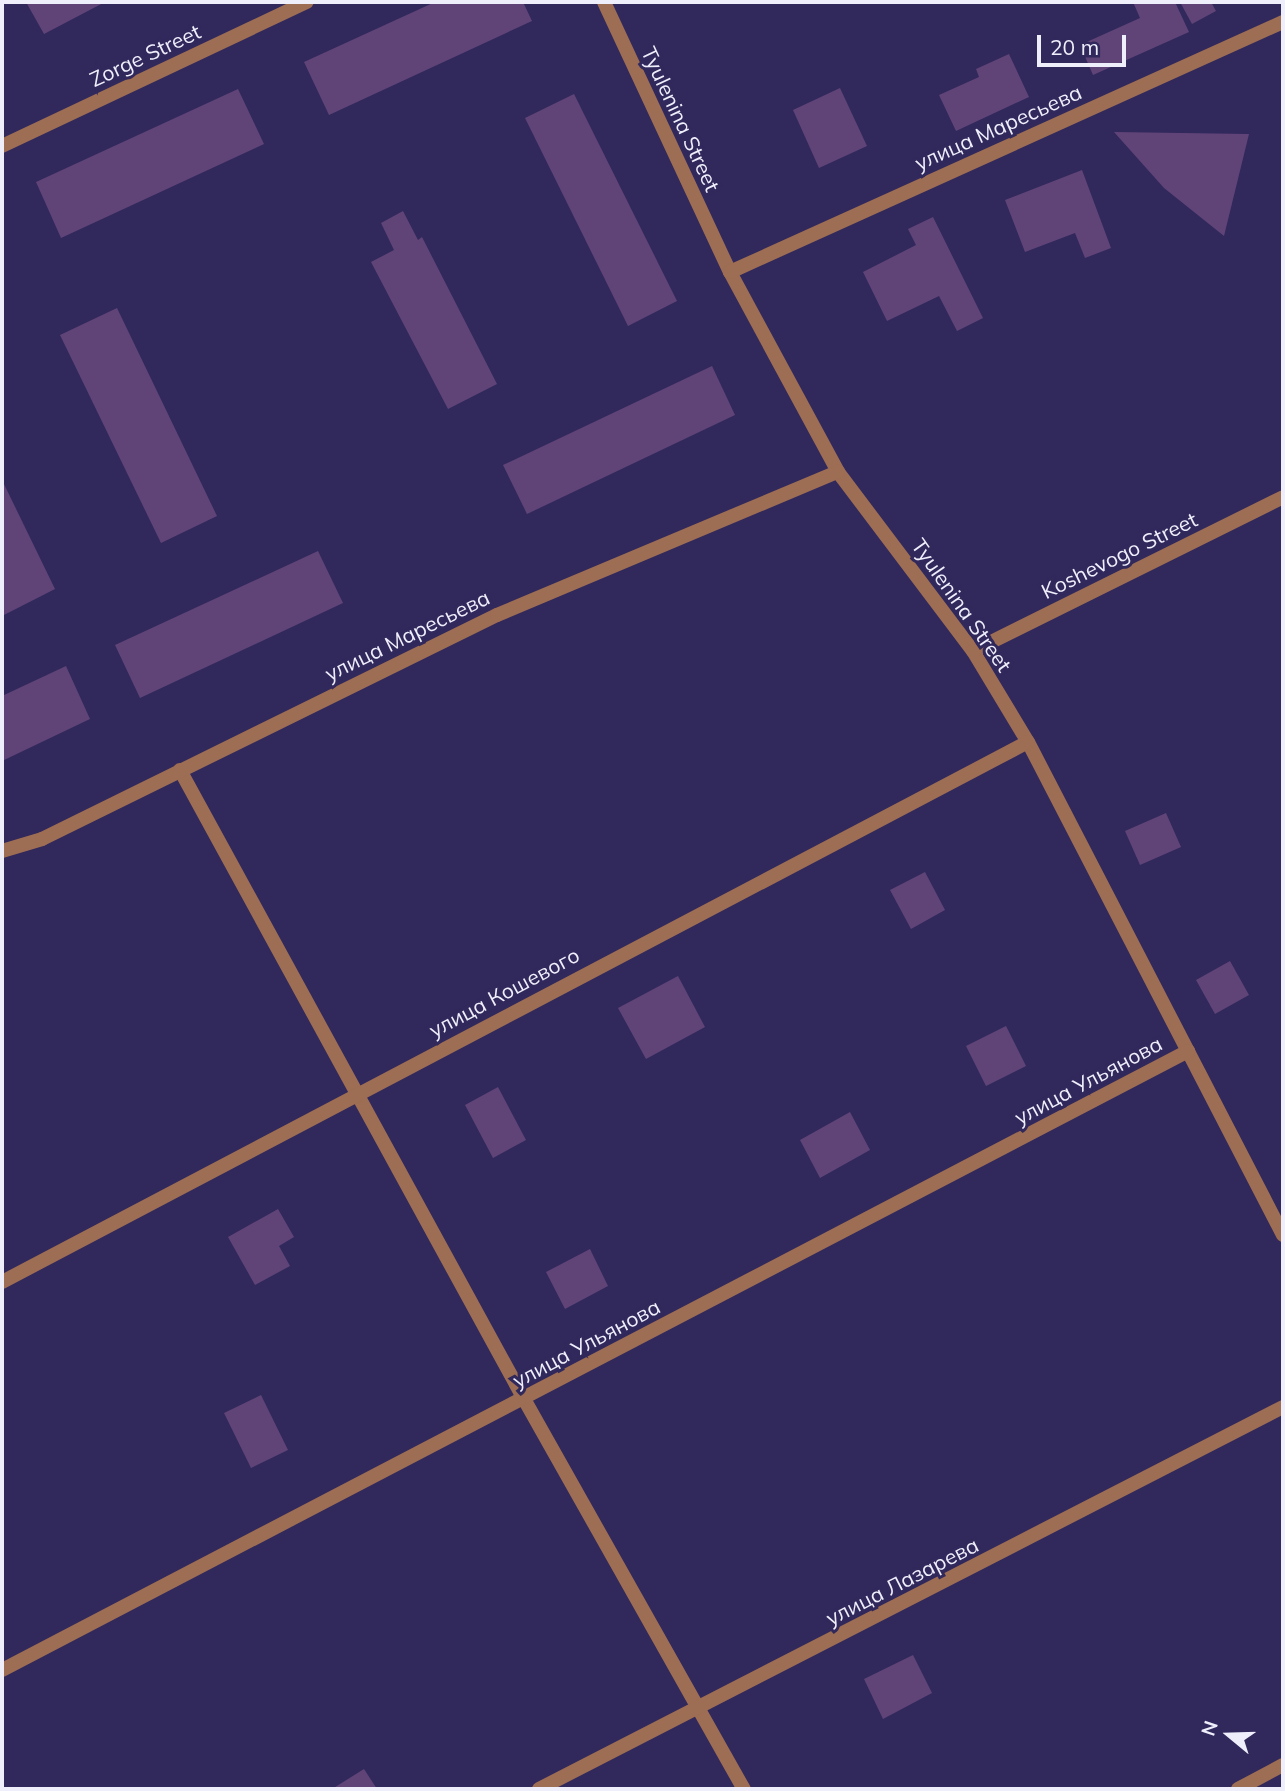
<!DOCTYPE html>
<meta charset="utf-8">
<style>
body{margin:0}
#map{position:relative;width:1285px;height:1791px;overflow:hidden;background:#31285b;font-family:Mulish,sans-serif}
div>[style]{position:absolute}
.building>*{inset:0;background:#604478}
.minor>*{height:14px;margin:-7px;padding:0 7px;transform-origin:7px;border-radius:7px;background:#9d6d54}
span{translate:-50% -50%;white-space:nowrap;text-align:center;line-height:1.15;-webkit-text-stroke:6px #31285b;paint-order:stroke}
.street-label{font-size:21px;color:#efeffc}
.frame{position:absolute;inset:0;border:4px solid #efeffc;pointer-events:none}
.north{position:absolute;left:1194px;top:1700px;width:70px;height:70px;-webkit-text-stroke:5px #31285b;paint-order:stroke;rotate:289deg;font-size:19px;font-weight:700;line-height:28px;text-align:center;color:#efeffc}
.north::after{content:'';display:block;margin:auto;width:24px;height:32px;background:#efeffc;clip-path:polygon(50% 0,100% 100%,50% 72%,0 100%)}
.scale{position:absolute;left:1037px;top:35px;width:89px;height:32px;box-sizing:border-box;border:4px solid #efeffc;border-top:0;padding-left:9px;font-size:21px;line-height:24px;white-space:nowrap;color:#efeffc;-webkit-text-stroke:5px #31285b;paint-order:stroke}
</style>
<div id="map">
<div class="building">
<div style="clip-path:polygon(26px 2px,105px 2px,44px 34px)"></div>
<div style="clip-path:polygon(435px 2px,523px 2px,532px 21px,329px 115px,304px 62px)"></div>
<div style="clip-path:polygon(1133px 2px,1175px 2px,1189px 32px,1093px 75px,1080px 45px,1140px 18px)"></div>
<div style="clip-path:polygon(1180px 2px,1211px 2px,1216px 11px,1192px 24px)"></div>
<div style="clip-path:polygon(1009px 54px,1029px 97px,956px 131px,939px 95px,979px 77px,976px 69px)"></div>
<div style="clip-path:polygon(840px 88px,867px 146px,819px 168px,793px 110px)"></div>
<div style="clip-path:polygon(238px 89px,264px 144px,61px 238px,36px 182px)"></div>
<div style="clip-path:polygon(574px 94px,677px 301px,628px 326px,525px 118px)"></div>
<div style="clip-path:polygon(1114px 132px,1249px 134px,1224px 236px,1164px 188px)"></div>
<div style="clip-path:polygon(1082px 170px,1111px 248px,1085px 258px,1075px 233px,1025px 252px,1005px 200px)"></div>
<div style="clip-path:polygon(403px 211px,418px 240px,422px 237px,497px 384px,448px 409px,371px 262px,394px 250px,381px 223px)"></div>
<div style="clip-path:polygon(933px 217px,983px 318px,957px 331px,939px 296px,887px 321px,863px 272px,916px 245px,908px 229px)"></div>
<div style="clip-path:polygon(117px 308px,217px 516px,161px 543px,60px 335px)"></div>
<div style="clip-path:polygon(712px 366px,735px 415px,527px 514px,503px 465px)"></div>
<div style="clip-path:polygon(2px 480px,55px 589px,2px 616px)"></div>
<div style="clip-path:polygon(318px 551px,343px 603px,140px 698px,115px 645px)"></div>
<div style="clip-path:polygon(66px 666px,90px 719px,2px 761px,2px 696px)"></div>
<div style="clip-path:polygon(1166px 813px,1181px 847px,1140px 865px,1125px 831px)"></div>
<div style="clip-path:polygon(925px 872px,945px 910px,911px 929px,890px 890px)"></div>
<div style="clip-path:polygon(1230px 961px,1249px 995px,1215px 1014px,1196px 980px)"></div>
<div style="clip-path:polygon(678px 976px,705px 1027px,646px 1059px,618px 1008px)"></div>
<div style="clip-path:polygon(1006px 1026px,1026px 1066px,986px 1086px,966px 1046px)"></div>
<div style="clip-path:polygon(498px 1087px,526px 1140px,493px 1158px,465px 1105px)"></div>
<div style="clip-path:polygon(850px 1112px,870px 1150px,820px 1178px,800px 1140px)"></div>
<div style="clip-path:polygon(278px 1209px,294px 1237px,279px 1246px,290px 1266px,255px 1285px,228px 1237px)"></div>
<div style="clip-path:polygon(590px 1249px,608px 1286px,565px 1309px,546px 1272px)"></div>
<div style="clip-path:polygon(261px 1395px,288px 1450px,251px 1468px,224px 1413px)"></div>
<div style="clip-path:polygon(913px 1655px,932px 1693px,883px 1719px,864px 1679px)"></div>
<div style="clip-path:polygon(364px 1769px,377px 1789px,332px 1789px)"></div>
</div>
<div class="minor">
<div style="left:604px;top:2px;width:298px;rotate:65deg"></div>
<div style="left:730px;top:272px;width:227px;rotate:61.6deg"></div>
<div style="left:838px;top:472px;width:224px;rotate:53deg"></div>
<div style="left:973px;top:651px;width:106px;rotate:58.9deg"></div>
<div style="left:1028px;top:742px;width:555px;rotate:62.65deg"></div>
<div style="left:2px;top:146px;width:337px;rotate:-25.3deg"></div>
<div style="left:730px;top:272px;width:607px;rotate:-24.33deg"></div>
<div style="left:973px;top:651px;width:346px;rotate:-26.4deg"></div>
<div style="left:180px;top:770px;width:717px;rotate:61.33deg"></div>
<div style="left:524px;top:1399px;width:448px;rotate:60.6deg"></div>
<div style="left:2px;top:851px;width:42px;rotate:-16.7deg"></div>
<div style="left:42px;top:839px;width:507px;rotate:-26.21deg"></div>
<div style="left:497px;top:615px;width:370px;rotate:-22.8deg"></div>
<div style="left:2px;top:1282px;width:1159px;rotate:-27.76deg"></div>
<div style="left:2px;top:1670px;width:1338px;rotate:-27.56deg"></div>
<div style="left:539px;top:1789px;width:836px;rotate:-27.18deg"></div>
<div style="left:1238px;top:1789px;width:51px;rotate:-28.1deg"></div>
</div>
<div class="street-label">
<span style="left:145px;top:55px;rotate:-25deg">Zorge Street</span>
<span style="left:681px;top:119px;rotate:65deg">Tyulenina Street</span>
<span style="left:998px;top:127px;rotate:-24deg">улица Маресьева</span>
<span style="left:1119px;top:555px;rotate:-26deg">Koshevogo Street</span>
<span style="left:962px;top:605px;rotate:55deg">Tyulenina Street</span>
<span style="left:407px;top:635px;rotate:-26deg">улица Маресьева</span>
<span style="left:504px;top:992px;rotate:-28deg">улица Кошевого</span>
<span style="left:1088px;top:1080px;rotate:-28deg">улица Ульянова</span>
<span style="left:586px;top:1343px;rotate:-28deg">улица Ульянова</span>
<span style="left:902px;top:1581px;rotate:-27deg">улица Лазарева</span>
</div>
<div class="frame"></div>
<div class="north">N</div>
<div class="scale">20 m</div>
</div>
